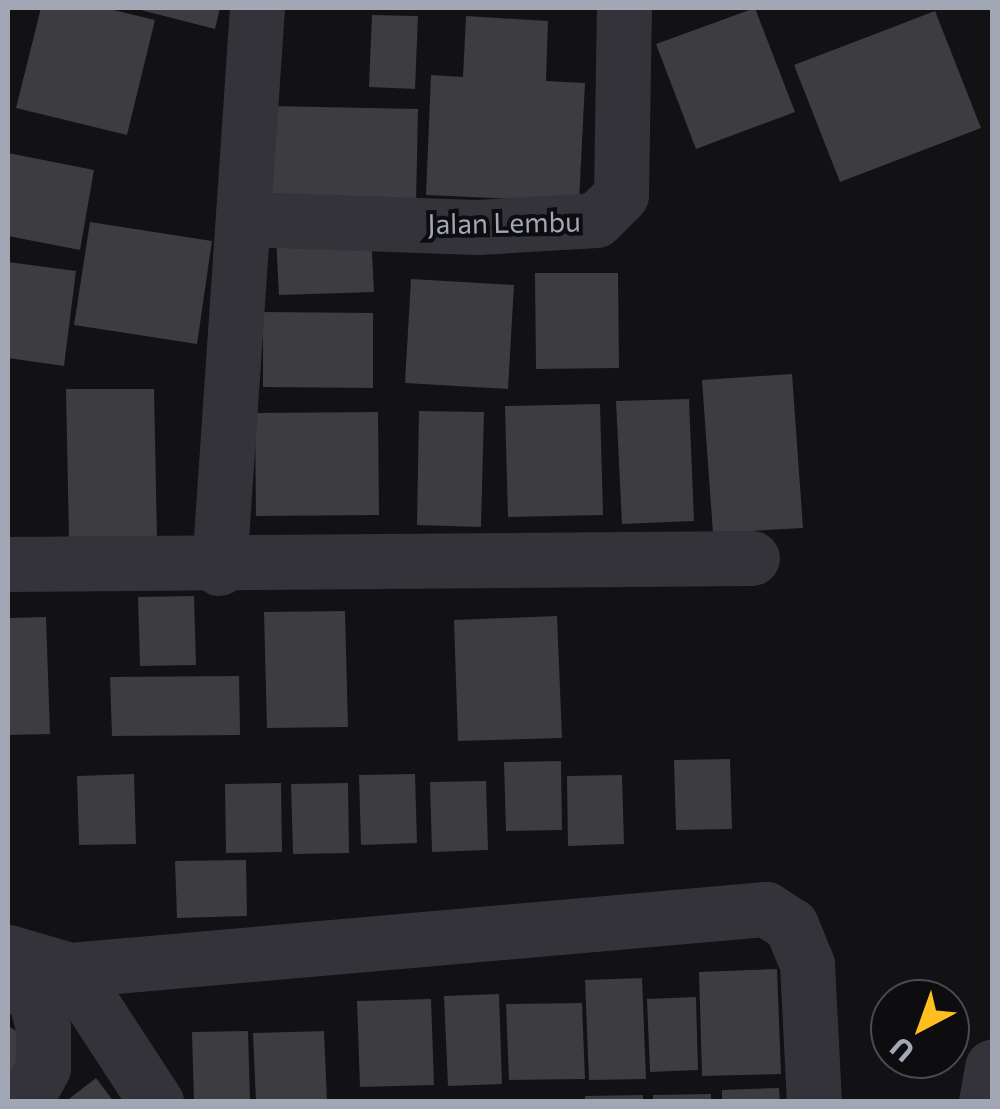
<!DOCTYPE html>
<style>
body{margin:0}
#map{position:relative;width:1000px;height:1109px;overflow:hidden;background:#121214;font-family:Commissioner,sans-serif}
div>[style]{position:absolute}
.building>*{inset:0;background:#3c3c41}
.minor>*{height:55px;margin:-27.5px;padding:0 27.5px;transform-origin:27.5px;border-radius:27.5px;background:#333339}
span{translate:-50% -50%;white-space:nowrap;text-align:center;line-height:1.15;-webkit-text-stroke:8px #0d0d0f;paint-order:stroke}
.street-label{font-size:28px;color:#a2a7b5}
.frame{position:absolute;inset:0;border:10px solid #a2a7b5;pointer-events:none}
.north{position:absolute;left:870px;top:979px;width:100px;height:100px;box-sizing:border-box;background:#0d0d0f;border:2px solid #494b51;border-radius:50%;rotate:221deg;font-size:28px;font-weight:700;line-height:40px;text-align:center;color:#a2a7b5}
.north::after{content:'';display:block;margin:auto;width:35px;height:45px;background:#ffc01f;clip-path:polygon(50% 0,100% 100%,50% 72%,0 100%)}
</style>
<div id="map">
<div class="building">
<div style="clip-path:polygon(41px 8px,105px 8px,155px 20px,127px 135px,16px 108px)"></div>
<div style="clip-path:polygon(133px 8px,220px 8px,215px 29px)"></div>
<div style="clip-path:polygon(755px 8px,795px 112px,696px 149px,656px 44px)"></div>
<div style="clip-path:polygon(935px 11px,981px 128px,840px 182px,794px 65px)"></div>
<div style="clip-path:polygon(372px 15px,418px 16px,415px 89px,369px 87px)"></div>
<div style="clip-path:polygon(466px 16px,548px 21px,546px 81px,585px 83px,579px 202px,426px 195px,431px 75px,463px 77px)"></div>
<div style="clip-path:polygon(271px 106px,418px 109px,416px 205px,270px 203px)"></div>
<div style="clip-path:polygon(8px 153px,94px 170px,80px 250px,8px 236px)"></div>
<div style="clip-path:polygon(90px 222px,212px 241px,197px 344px,74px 325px)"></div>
<div style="clip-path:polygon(371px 233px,374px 292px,279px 295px,276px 237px)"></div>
<div style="clip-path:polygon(8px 262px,76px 271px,64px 366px,8px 358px)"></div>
<div style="clip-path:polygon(535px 273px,618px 273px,619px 368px,536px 369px)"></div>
<div style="clip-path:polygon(411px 279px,514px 285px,508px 389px,405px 383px)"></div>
<div style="clip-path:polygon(263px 312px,373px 313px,373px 388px,263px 387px)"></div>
<div style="clip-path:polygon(792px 374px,803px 528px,713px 533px,702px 380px)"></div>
<div style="clip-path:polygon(66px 389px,154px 389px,157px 538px,69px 539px)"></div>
<div style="clip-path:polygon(689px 399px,694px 521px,622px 524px,616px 401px)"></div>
<div style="clip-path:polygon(600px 404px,603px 515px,508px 517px,505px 406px)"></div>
<div style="clip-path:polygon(419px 411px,484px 412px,481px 527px,417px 525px)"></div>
<div style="clip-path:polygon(378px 412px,379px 515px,256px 516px,255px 413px)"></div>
<div style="clip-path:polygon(194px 596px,196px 665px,140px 666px,138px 597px)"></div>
<div style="clip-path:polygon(345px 611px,348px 727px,267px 728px,264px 612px)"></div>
<div style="clip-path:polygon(557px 616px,562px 738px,458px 741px,454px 620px)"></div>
<div style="clip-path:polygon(46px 617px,50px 734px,8px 735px,8px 618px)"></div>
<div style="clip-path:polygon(239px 676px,240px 735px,112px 736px,110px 677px)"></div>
<div style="clip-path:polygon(730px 759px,732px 829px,676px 830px,674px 760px)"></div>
<div style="clip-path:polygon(561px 761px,562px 830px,506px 831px,504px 762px)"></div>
<div style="clip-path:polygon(134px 774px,136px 844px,79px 845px,77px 776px)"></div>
<div style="clip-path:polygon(415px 774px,417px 843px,361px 845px,359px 775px)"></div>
<div style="clip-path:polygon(622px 775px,624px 844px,568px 846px,567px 776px)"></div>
<div style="clip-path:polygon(486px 781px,488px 850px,432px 852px,430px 782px)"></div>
<div style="clip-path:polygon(281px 783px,282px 852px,226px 853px,225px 784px)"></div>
<div style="clip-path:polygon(348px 783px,349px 853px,293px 854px,291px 784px)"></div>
<div style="clip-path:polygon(246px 860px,247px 916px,177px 918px,175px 861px)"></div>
<div style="clip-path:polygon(777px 969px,781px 1074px,702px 1076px,699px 972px)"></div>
<div style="clip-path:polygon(642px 978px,646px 1079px,589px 1080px,585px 980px)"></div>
<div style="clip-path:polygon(499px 994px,502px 1084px,448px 1086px,444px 996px)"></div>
<div style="clip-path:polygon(696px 997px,698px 1070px,650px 1072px,647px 999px)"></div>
<div style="clip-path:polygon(431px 999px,434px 1085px,360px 1087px,357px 1001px)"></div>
<div style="clip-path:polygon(582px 1003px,585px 1079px,509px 1080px,506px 1004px)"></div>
<div style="clip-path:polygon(8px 1026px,32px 1040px,8px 1085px)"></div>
<div style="clip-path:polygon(248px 1031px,250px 1101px,194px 1102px,192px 1032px)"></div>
<div style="clip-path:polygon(324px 1031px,327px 1102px,256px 1102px,253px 1033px)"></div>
<div style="clip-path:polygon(96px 1078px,114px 1102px,65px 1102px)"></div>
<div style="clip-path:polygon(779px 1088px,780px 1102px,722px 1102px,722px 1090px)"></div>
<div style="clip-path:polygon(711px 1094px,711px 1102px,653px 1102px,653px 1095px)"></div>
<div style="clip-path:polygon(643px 1095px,643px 1102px,585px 1102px,585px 1096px)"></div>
</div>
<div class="minor">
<div style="left:249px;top:219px;width:229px;rotate:2deg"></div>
<div style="left:478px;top:227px;width:118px;rotate:-3.4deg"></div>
<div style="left:596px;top:220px;width:35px;rotate:-45deg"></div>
<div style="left:621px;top:195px;width:187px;rotate:-89.1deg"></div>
<div style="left:8px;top:564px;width:744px;rotate:-0.46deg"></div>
<div style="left:219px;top:568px;width:561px;rotate:-86.12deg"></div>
<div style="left:8px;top:952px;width:65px;rotate:16.2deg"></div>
<div style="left:70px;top:970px;width:699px;rotate:-5.01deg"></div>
<div style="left:766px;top:909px;width:30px;rotate:33deg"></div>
<div style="left:791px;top:925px;width:42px;rotate:67.7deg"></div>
<div style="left:807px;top:964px;width:138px;rotate:87.1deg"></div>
<div style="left:70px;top:970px;width:158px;rotate:56.9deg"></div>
<div style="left:8px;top:971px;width:41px;rotate:47deg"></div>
<div style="left:36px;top:1001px;width:27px;rotate:75deg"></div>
<div style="left:43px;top:1027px;width:41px;rotate:90deg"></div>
<div style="left:43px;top:1068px;width:39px;rotate:119deg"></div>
<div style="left:986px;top:1102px;width:36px;rotate:-80deg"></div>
</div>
<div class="street-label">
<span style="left:504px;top:222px;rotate:-1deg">Jalan Lembu</span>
</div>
<div class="frame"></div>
<div class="north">U</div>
</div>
